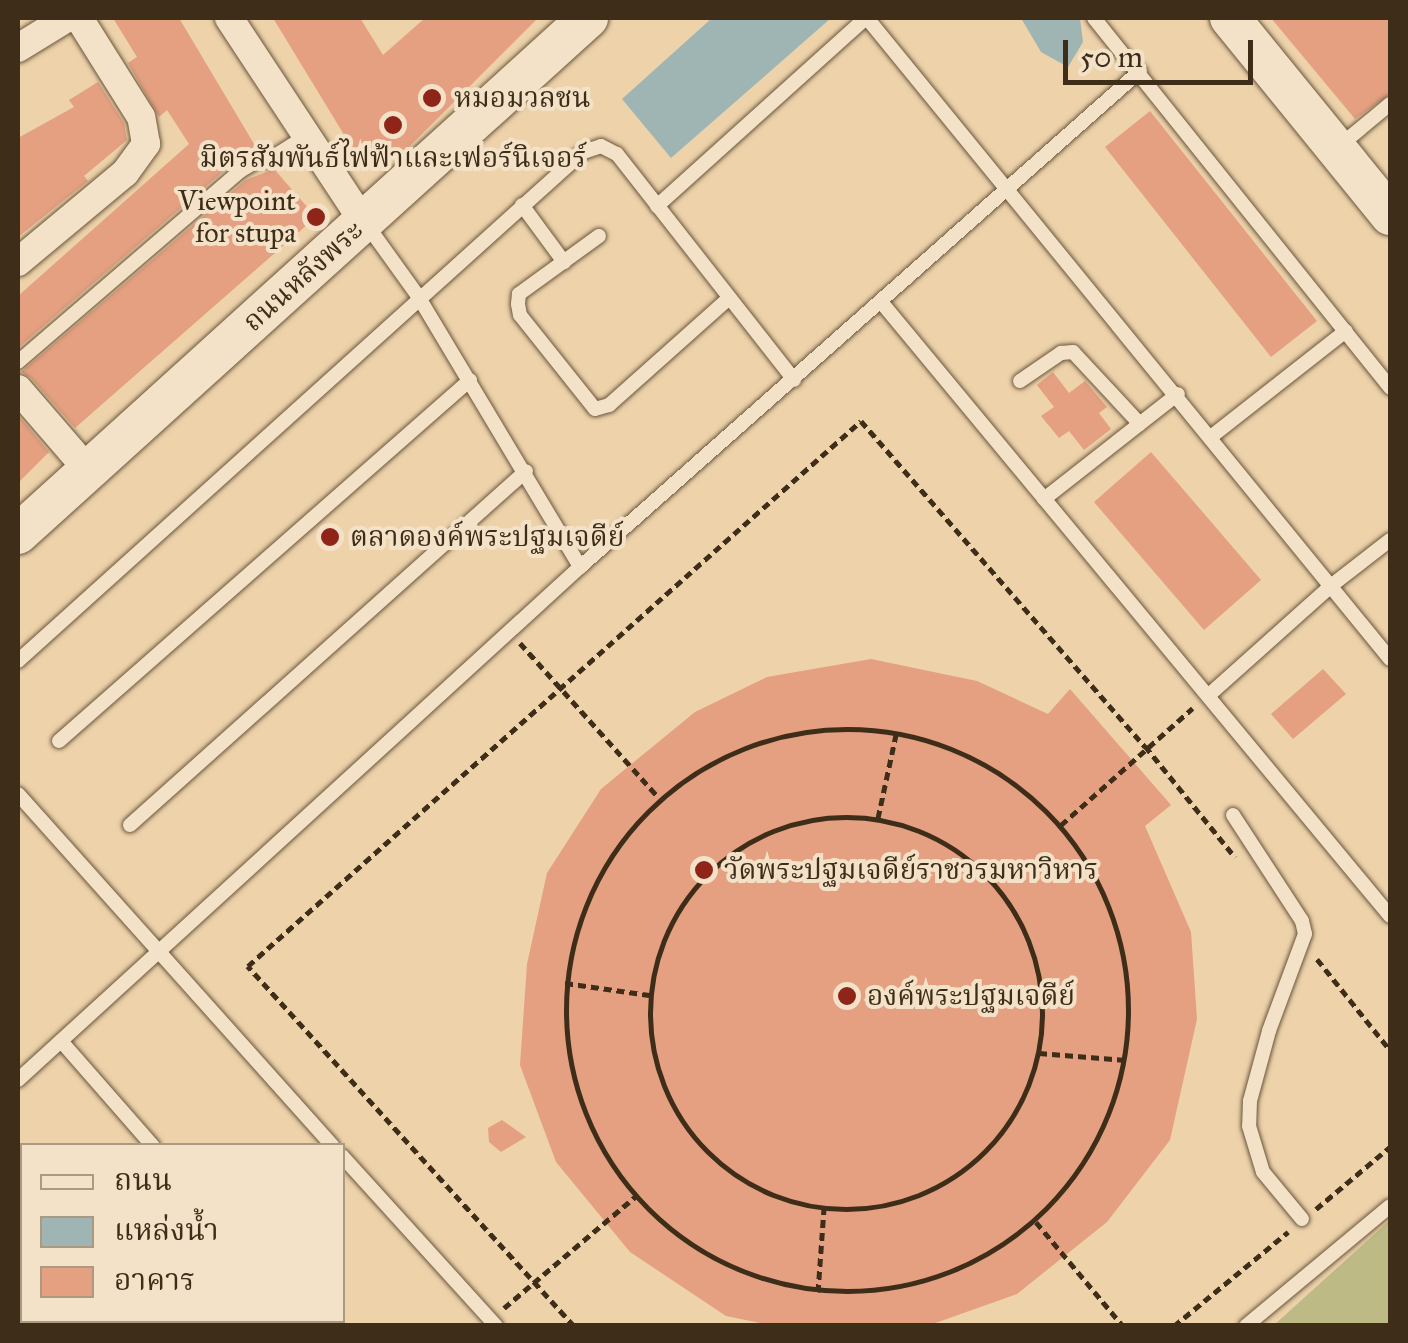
<!DOCTYPE html>
<meta charset="utf-8">
<style>
body{margin:0}
#map{position:relative;width:1408px;height:1343px;overflow:hidden;background:#edd2aa;font-family:"IM FELL Great Primer","Noto Serif Thai",serif}
div>[style]{position:absolute}
.green>*{inset:0;background:#beba85}
.water>*{inset:0;background:#9eb5b4}
.building>*{inset:0;background:#e4a080}
.path>*{height:5px;margin-top:-2.5px;transform-origin:0;background:repeating-linear-gradient(90deg,#3e2d18 0 8px,transparent 0 13px)}
.path>.ring{margin:-2.5px;padding:0;box-sizing:content-box;background:none;border:5px solid #3e2d18;border-radius:50%}
.roads{filter:drop-shadow(0 0 2px #6a563c) drop-shadow(0 0 2px #6a563c)}
.lane>*{height:14px;margin:-7px;padding:0 7px;transform-origin:7px;border-radius:7px;background:#f3e2c8}
.street>*{height:28px;margin:-14px;padding:0 14px;transform-origin:14px;border-radius:14px;background:#f3e2c8}
.secondary>*{height:40px;margin:-20px;padding:0 20px;transform-origin:20px;border-radius:20px;background:#f3e2c8}
.dots>*{width:28px;height:28px;translate:-50% -50%;box-sizing:border-box;border:5px solid #f3e2c8;border-radius:50%}
span{translate:-50% -50%;white-space:nowrap;text-align:center;line-height:1.15;-webkit-text-stroke:8px #f3e2c8;paint-order:stroke}
.poi-label{font-size:28px;color:#3e2d18}
.left{translate:0 -50%;text-align:left}
.right{translate:-100% -50%;text-align:right}
.street-label{font-size:28px;color:#3e2d18}
.frame{position:absolute;inset:0;border:20px solid #3e2d18;pointer-events:none}
.legend{position:absolute;left:20px;top:1143px;width:325px;height:180px;box-sizing:border-box;background:#f3e2c8;border:2px solid #ab9a82;margin:0;padding:12px 18px;list-style:none;font-size:30px;color:#3e2d18}
.legend li{display:flex;align-items:center;gap:20px;height:50px}
.legend b{width:50px;border:2px solid #ab9a82}
.scale{position:absolute;left:1063px;top:40px;width:190px;height:45px;box-sizing:border-box;border:5px solid #3e2d18;border-top:0;padding-left:12px;font-size:30px;line-height:35px;white-space:nowrap;color:#3e2d18;-webkit-text-stroke:8px #f3e2c8;paint-order:stroke}
</style>
<div id="map">
<div class="green">
<div style="clip-path:polygon(1390px 1220px,1390px 1325px,1274px 1325px)"></div>
</div>
<div class="water">
<div style="clip-path:polygon(712px 18px,831px 18px,671px 158px,622px 99px)"></div>
<div style="clip-path:polygon(1021px 18px,1080px 18px,1083px 42px,1068px 67px,1041px 52px)"></div>
</div>
<div class="building">
<div style="clip-path:polygon(113px 18px,179px 18px,257px 149px,233px 163px,18px 348px,18px 296px,189px 144px,167px 110px,159px 117px,128px 63px,137px 57px)"></div>
<div style="clip-path:polygon(273px 18px,360px 18px,383px 55px,425px 18px,538px 18px,402px 154px,357px 156px)"></div>
<div style="clip-path:polygon(1271px 18px,1390px 18px,1390px 94px,1355px 119px)"></div>
<div style="clip-path:polygon(98px 82px,124px 123px,127px 140px,84px 176px,88px 181px,18px 237px,18px 138px,74px 107px,69px 100px)"></div>
<div style="clip-path:polygon(1150px 111px,1317px 321px,1271px 357px,1105px 147px)"></div>
<div style="clip-path:polygon(274px 169px,316px 217px,75px 428px,31px 378px,21px 372px,246px 180px)"></div>
<div style="clip-path:polygon(1053px 372px,1069px 393px,1085px 381px,1107px 407px,1099px 413px,1111px 429px,1084px 450px,1069px 431px,1059px 438px,1041px 416px,1054px 407px,1037px 385px)"></div>
<div style="clip-path:polygon(18px 415px,49px 452px,18px 483px)"></div>
<div style="clip-path:polygon(1151px 452px,1261px 580px,1204px 630px,1094px 502px)"></div>
<div style="clip-path:polygon(871px 659px,977px 681px,1048px 714px,1070px 689px,1171px 805px,1145px 826px,1191px 932px,1197px 1019px,1170px 1140px,1107px 1222px,1017px 1294px,927px 1326px,775px 1326px,726px 1316px,630px 1252px,556px 1162px,520px 1065px,527px 964px,547px 873px,601px 789px,695px 712px,767px 677px)"></div>
<div style="clip-path:polygon(1323px 669px,1346px 694px,1293px 739px,1271px 714px)"></div>
<div style="clip-path:polygon(502px 1120px,526px 1137px,501px 1152px,489px 1142px,488px 1128px)"></div>
</div>
<div class="path">
<div style="left:520px;top:643px;width:207px;rotate:48.1deg"></div>
<div class="ring" style="left:566px;top:729px;width:557px;height:557px"></div>
<div class="ring" style="left:650px;top:817px;width:387px;height:387px"></div>
<div style="left:878px;top:818px;width:90px;rotate:-77.8deg"></div>
<div style="left:1061px;top:825px;width:176px;rotate:-41.6deg"></div>
<div style="left:1317px;top:959px;width:117px;rotate:51.3deg"></div>
<div style="left:565px;top:983px;width:85px;rotate:8.1deg"></div>
<div style="left:1039px;top:1053px;width:87px;rotate:4.6deg"></div>
<div style="left:1316px;top:1209px;width:97px;rotate:-40deg"></div>
<div style="left:1036px;top:1222px;width:136px;rotate:50.1deg"></div>
<div style="left:818px;top:1292px;width:83px;rotate:-85.9deg"></div>
<div style="left:504px;top:1308px;width:172px;rotate:-40.3deg"></div>
<div style="left:574px;top:1326px;width:486px;rotate:-132.2deg"></div>
<div style="left:248px;top:966px;width:820px;rotate:-41.64deg"></div>
<div style="left:861px;top:421px;width:432px;rotate:48.9deg"></div>
<div style="left:1145px;top:746px;width:143px;rotate:51deg"></div>
<div style="left:1174px;top:1326px;width:148px;rotate:-39.5deg"></div>
</div>
<div class="roads">
<div class="lane">
<div style="left:867px;top:18px;width:827px;rotate:50.79deg"></div>
<div style="left:1094px;top:18px;width:474px;rotate:51.3deg"></div>
<div style="left:1337px;top:148px;width:69px;rotate:-39.7deg"></div>
<div style="left:522px;top:205px;width:71px;rotate:53.6deg"></div>
<div style="left:657px;top:206px;width:281px;rotate:-42deg"></div>
<div style="left:367px;top:225px;width:87px;rotate:54.3deg"></div>
<div style="left:418px;top:296px;width:316px;rotate:59.1deg"></div>
<div style="left:599px;top:236px;width:99px;rotate:144.1deg"></div>
<div style="left:519px;top:294px;width:10px;rotate:96deg"></div>
<div style="left:518px;top:304px;width:11px;rotate:80deg"></div>
<div style="left:520px;top:315px;width:120px;rotate:51.4deg"></div>
<div style="left:595px;top:409px;width:15px;rotate:-16deg"></div>
<div style="left:609px;top:405px;width:161px;rotate:-41.7deg"></div>
<div style="left:882px;top:303px;width:796px;rotate:50.35deg"></div>
<div style="left:18px;top:362px;width:293px;rotate:-40.7deg"></div>
<div style="left:240px;top:171px;width:23px;rotate:-31deg"></div>
<div style="left:260px;top:159px;width:7px;rotate:16deg"></div>
<div style="left:267px;top:161px;width:49px;rotate:-32.4deg"></div>
<div style="left:1020px;top:381px;width:50px;rotate:-34.3deg"></div>
<div style="left:1061px;top:353px;width:12px;rotate:-5deg"></div>
<div style="left:1073px;top:352px;width:98px;rotate:47.1deg"></div>
<div style="left:1212px;top:436px;width:170px;rotate:-38.1deg"></div>
<div style="left:1044px;top:499px;width:170px;rotate:-38.1deg"></div>
<div style="left:18px;top:661px;width:760px;rotate:-42.02deg"></div>
<div style="left:583px;top:152px;width:19px;rotate:-18deg"></div>
<div style="left:601px;top:146px;width:18px;rotate:27deg"></div>
<div style="left:617px;top:154px;width:287px;rotate:51.9deg"></div>
<div style="left:1209px;top:695px;width:165px;rotate:-41.8deg"></div>
<div style="left:1332px;top:585px;width:73px;rotate:-37.8deg"></div>
<div style="left:59px;top:741px;width:547px;rotate:-41.29deg"></div>
<div style="left:18px;top:794px;width:472px;rotate:48.2deg"></div>
<div style="left:1233px;top:815px;width:126px;rotate:56.9deg"></div>
<div style="left:1302px;top:921px;width:13px;rotate:77deg"></div>
<div style="left:1305px;top:934px;width:103px;rotate:110.4deg"></div>
<div style="left:1269px;top:1031px;width:73px;rotate:105.2deg"></div>
<div style="left:1250px;top:1101px;width:25px;rotate:92deg"></div>
<div style="left:1249px;top:1126px;width:48px;rotate:73.1deg"></div>
<div style="left:1263px;top:1172px;width:61px;rotate:50.3deg"></div>
<div style="left:130px;top:825px;width:531px;rotate:-41.79deg"></div>
<div style="left:61px;top:1041px;width:140px;rotate:48.8deg"></div>
<div style="left:18px;top:1080px;width:761px;rotate:-42.39deg"></div>
<div style="left:580px;top:567px;width:748px;rotate:-41.53deg"></div>
<div style="left:342px;top:1156px;width:229px;rotate:47.8deg"></div>
<div style="left:18px;top:1234px;width:7px;rotate:56deg"></div>
<div style="left:93px;top:1320px;width:7px;rotate:56deg"></div>
<div style="left:307px;top:1320px;width:8px;rotate:50deg"></div>
<div style="left:1246px;top:1326px;width:187px;rotate:-39.8deg"></div>
</div>
<div class="street">
<div style="left:229px;top:18px;width:243px;rotate:56.6deg"></div>
<div style="left:18px;top:48px;width:57px;rotate:-31.5deg"></div>
<div style="left:18px;top:262px;width:139px;rotate:-39.8deg"></div>
<div style="left:125px;top:173px;width:36px;rotate:-54deg"></div>
<div style="left:146px;top:144px;width:27px;rotate:-100deg"></div>
<div style="left:141px;top:117px;width:117px;rotate:-122.1deg"></div>
<div style="left:18px;top:389px;width:107px;rotate:49.2deg"></div>
</div>
<div class="secondary">
<div style="left:1230px;top:18px;width:254px;rotate:50.9deg"></div>
<div style="left:18px;top:534px;width:769px;rotate:-42.15deg"></div>
</div>
</div>
<div class="dots">
<div style="left:432px;top:98px;background:#8f2418"></div>
<div style="left:393px;top:125px;background:#8f2418"></div>
<div style="left:316px;top:217px;background:#8f2418"></div>
<div style="left:330px;top:537px;background:#8f2418"></div>
<div style="left:704px;top:870px;background:#8f2418"></div>
<div style="left:847px;top:996px;background:#8f2418"></div>
</div>
<div class="poi-label">
<span class="left" style="left:454px;top:98px">หมอมวลชน</span>
<span style="left:393px;top:158px">มิตรสัมพันธ์ไฟฟ้าและเฟอร์นิเจอร์</span>
<span class="right" style="left:296px;top:217px">Viewpoint<br>for stupa</span>
<span class="left" style="left:350px;top:537px">ตลาดองค์พระปฐมเจดีย์</span>
<span class="left" style="left:724px;top:870px">วัดพระปฐมเจดีย์ราชวรมหาวิหาร</span>
<span class="left" style="left:867px;top:996px">องค์พระปฐมเจดีย์</span>
</div>
<div class="street-label">
<span style="left:303px;top:276px;rotate:-42deg">ถนนหลังพระ</span>
</div>
<div class="frame"></div>
<ul class="legend">
<li><b style="height:12px;background:#f3e2c8"></b>ถนน</li>
<li><b style="height:28px;background:#9eb5b4"></b>แหล่งน้ำ</li>
<li><b style="height:28px;background:#e4a080"></b>อาคาร</li>
</ul>
<div class="scale">50 m</div>
</div>
